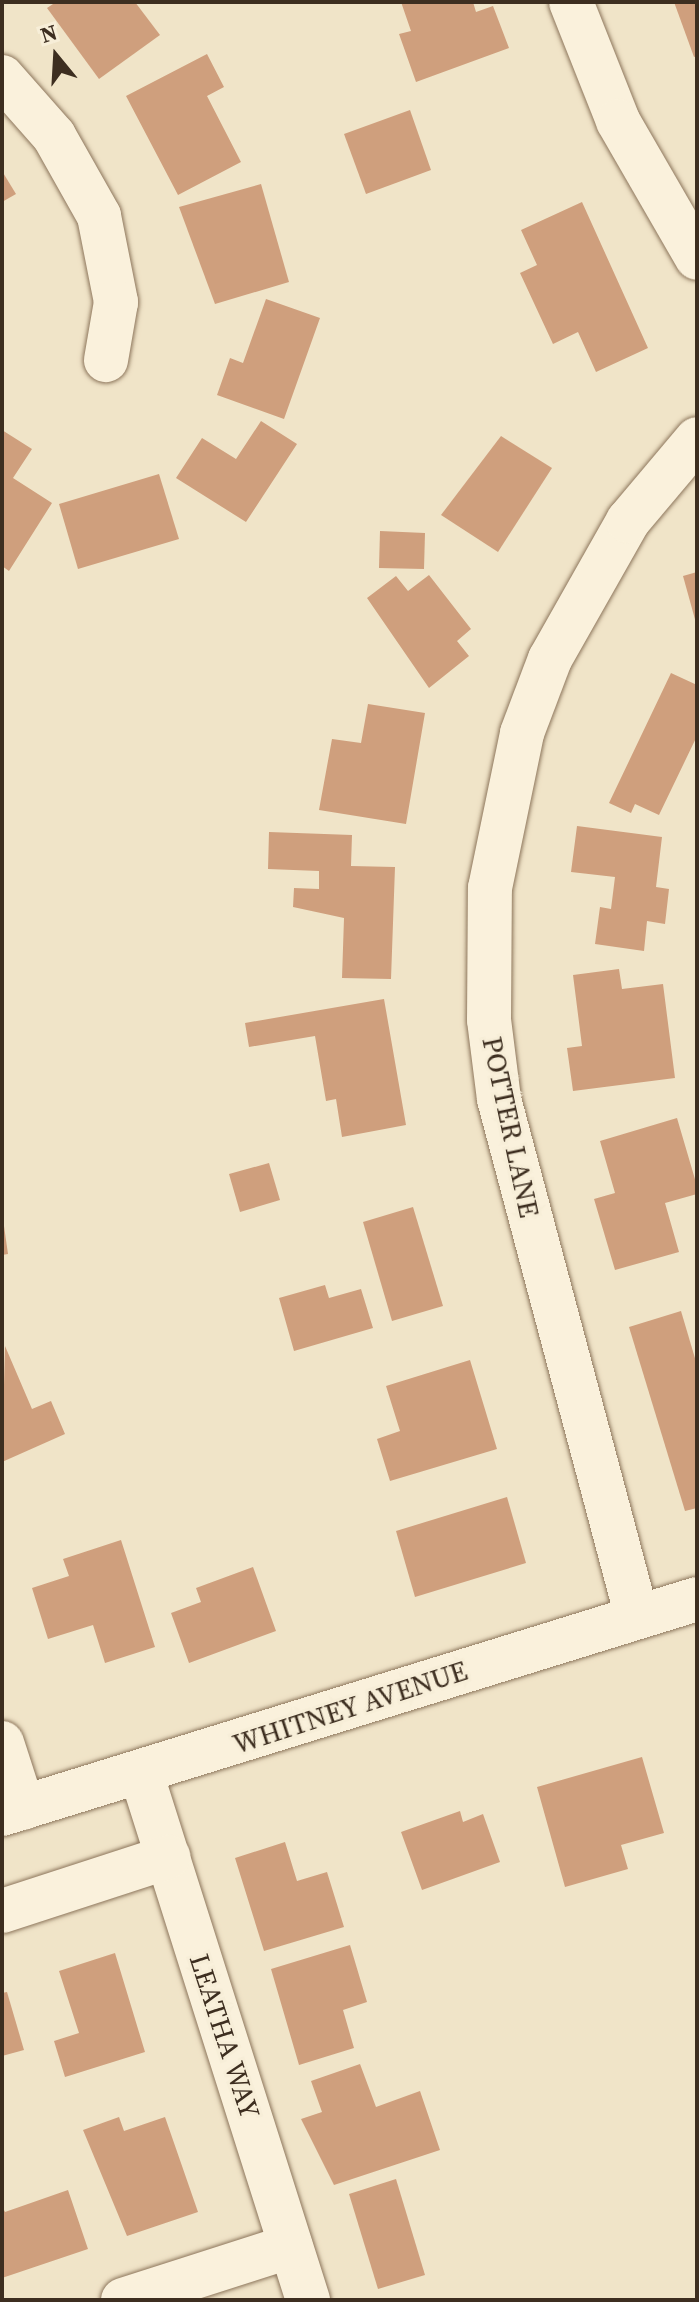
<!DOCTYPE html>
<style>
body{margin:0}
#map{position:relative;width:699px;height:2302px;overflow:hidden;background:#f0e4c8;font-family:"Source Serif 4",serif}
div>[style]{position:absolute}
.building>*{inset:0;background:#cf9f7d}
.roads{filter:drop-shadow(0 0 2px #8d765c) drop-shadow(0 0 2px #8d765c)}
.minor>*{height:44px;margin:-22px;padding:0 22px;transform-origin:22px;border-radius:22px;background:#faf1dc}
span{translate:-50% -50%;white-space:nowrap;text-align:center;line-height:1.15;-webkit-text-stroke:6px #f7eed8;paint-order:stroke}
.street-label{font-size:28px;color:#3d2e20}
.frame{position:absolute;inset:0;border:4px solid #3d2e20;pointer-events:none}
.north{position:absolute;left:16px;top:16px;width:80px;height:80px;-webkit-text-stroke:6px #f7eed8;paint-order:stroke;rotate:342deg;font-size:22px;font-weight:700;line-height:32px;text-align:center;color:#3d2e20}
.north::after{content:'';display:block;margin:auto;width:28px;height:36px;background:#3d2e20;clip-path:polygon(50% 0,100% 100%,50% 72%,0 100%)}
</style>
<div id="map">
<div class="building">
<div style="clip-path:polygon(56px 2px,135px 2px,160px 35px,99px 79px,47px 8px)"></div>
<div style="clip-path:polygon(401px 2px,473px 2px,476px 12px,493px 6px,509px 48px,416px 82px,399px 34px,411px 31px)"></div>
<div style="clip-path:polygon(674px 2px,697px 2px,697px 56px,694px 57px)"></div>
<div style="clip-path:polygon(207px 54px,224px 87px,207px 96px,241px 162px,178px 195px,126px 96px)"></div>
<div style="clip-path:polygon(410px 110px,431px 170px,366px 194px,344px 134px)"></div>
<div style="clip-path:polygon(2px 171px,16px 194px,2px 202px)"></div>
<div style="clip-path:polygon(261px 184px,289px 282px,215px 304px,179px 207px)"></div>
<div style="clip-path:polygon(582px 202px,648px 348px,596px 372px,578px 332px,553px 344px,520px 273px,537px 265px,521px 230px)"></div>
<div style="clip-path:polygon(266px 299px,320px 318px,284px 419px,217px 395px,230px 358px,243px 363px)"></div>
<div style="clip-path:polygon(261px 421px,297px 444px,246px 522px,176px 478px,202px 438px,236px 459px)"></div>
<div style="clip-path:polygon(2px 430px,32px 449px,13px 478px,52px 503px,9px 571px,2px 566px)"></div>
<div style="clip-path:polygon(501px 436px,552px 468px,498px 552px,441px 515px)"></div>
<div style="clip-path:polygon(159px 474px,179px 539px,78px 569px,59px 504px)"></div>
<div style="clip-path:polygon(380px 531px,425px 533px,424px 569px,379px 568px)"></div>
<div style="clip-path:polygon(697px 572px,697px 623px,696px 623px,683px 576px)"></div>
<div style="clip-path:polygon(429px 575px,471px 629px,457px 641px,469px 656px,429px 688px,367px 598px,396px 576px,408px 591px)"></div>
<div style="clip-path:polygon(671px 673px,697px 685px,697px 736px,659px 815px,635px 804px,631px 813px,609px 803px)"></div>
<div style="clip-path:polygon(368px 704px,425px 713px,406px 824px,319px 810px,332px 739px,361px 743px)"></div>
<div style="clip-path:polygon(577px 826px,662px 837px,656px 887px,669px 889px,665px 924px,647px 921px,644px 951px,595px 944px,600px 907px,611px 909px,615px 877px,571px 872px)"></div>
<div style="clip-path:polygon(269px 832px,352px 835px,351px 866px,395px 867px,391px 979px,342px 978px,344px 918px,293px 907px,294px 888px,319px 889px,319px 871px,268px 869px)"></div>
<div style="clip-path:polygon(619px 969px,622px 989px,663px 984px,675px 1078px,573px 1091px,567px 1048px,582px 1046px,573px 975px)"></div>
<div style="clip-path:polygon(384px 999px,406px 1125px,342px 1137px,336px 1099px,326px 1101px,315px 1036px,249px 1047px,245px 1023px)"></div>
<div style="clip-path:polygon(677px 1118px,697px 1186px,697px 1194px,665px 1203px,679px 1252px,615px 1270px,594px 1199px,615px 1193px,600px 1141px)"></div>
<div style="clip-path:polygon(269px 1163px,280px 1200px,240px 1212px,229px 1174px)"></div>
<div style="clip-path:polygon(413px 1207px,443px 1306px,392px 1321px,363px 1222px)"></div>
<div style="clip-path:polygon(2px 1212px,8px 1254px,2px 1255px)"></div>
<div style="clip-path:polygon(325px 1285px,329px 1298px,361px 1289px,373px 1328px,294px 1351px,279px 1298px)"></div>
<div style="clip-path:polygon(681px 1311px,697px 1365px,697px 1508px,685px 1511px,629px 1327px)"></div>
<div style="clip-path:polygon(5px 1346px,32px 1409px,51px 1401px,65px 1434px,2px 1462px)"></div>
<div style="clip-path:polygon(470px 1360px,497px 1449px,390px 1481px,377px 1439px,400px 1431px,386px 1386px)"></div>
<div style="clip-path:polygon(507px 1497px,526px 1563px,415px 1597px,396px 1531px)"></div>
<div style="clip-path:polygon(121px 1540px,155px 1647px,105px 1663px,93px 1625px,48px 1639px,32px 1588px,69px 1576px,63px 1559px)"></div>
<div style="clip-path:polygon(253px 1567px,276px 1631px,189px 1663px,171px 1613px,201px 1602px,196px 1588px)"></div>
<div style="clip-path:polygon(642px 1757px,664px 1833px,621px 1845px,628px 1869px,565px 1887px,537px 1787px)"></div>
<div style="clip-path:polygon(460px 1811px,463px 1822px,483px 1814px,500px 1862px,422px 1890px,401px 1832px)"></div>
<div style="clip-path:polygon(285px 1842px,297px 1881px,327px 1872px,344px 1927px,264px 1951px,235px 1858px)"></div>
<div style="clip-path:polygon(350px 1945px,367px 2002px,343px 2010px,354px 2048px,299px 2065px,271px 1969px)"></div>
<div style="clip-path:polygon(115px 1953px,145px 2052px,65px 2077px,54px 2041px,79px 2033px,59px 1971px)"></div>
<div style="clip-path:polygon(7px 1992px,24px 2050px,2px 2056px,2px 1993px)"></div>
<div style="clip-path:polygon(360px 2064px,376px 2107px,420px 2091px,440px 2150px,334px 2185px,301px 2119px,322px 2112px,311px 2081px)"></div>
<div style="clip-path:polygon(119px 2117px,124px 2131px,165px 2117px,198px 2212px,127px 2236px,83px 2130px)"></div>
<div style="clip-path:polygon(396px 2179px,425px 2275px,378px 2289px,349px 2194px)"></div>
<div style="clip-path:polygon(68px 2190px,88px 2249px,2px 2278px,2px 2206px,5px 2212px)"></div>
</div>
<div class="roads">
<div class="minor">
<div style="left:571px;top:2px;width:128px;rotate:68.4deg"></div>
<div style="left:618px;top:121px;width:158px;rotate:60deg"></div>
<div style="left:2px;top:77px;width:79px;rotate:48.6deg"></div>
<div style="left:54px;top:136px;width:92px;rotate:60.6deg"></div>
<div style="left:99px;top:216px;width:88px;rotate:78.8deg"></div>
<div style="left:116px;top:302px;width:59px;rotate:99.8deg"></div>
<div style="left:637px;top:1617px;width:536px;rotate:-104.92deg"></div>
<div style="left:499px;top:1099px;width:80px;rotate:-97.2deg"></div>
<div style="left:489px;top:1020px;width:132px;rotate:-89.6deg"></div>
<div style="left:490px;top:888px;width:158px;rotate:-78.3deg"></div>
<div style="left:522px;top:733px;width:79px;rotate:-69.3deg"></div>
<div style="left:550px;top:659px;width:159px;rotate:-60.5deg"></div>
<div style="left:628px;top:521px;width:107px;rotate:-49.9deg"></div>
<div style="left:2px;top:1743px;width:68px;rotate:72.1deg"></div>
<div style="left:141px;top:1773px;width:553px;rotate:72.42deg"></div>
<div style="left:2px;top:1814px;width:727px;rotate:-17.19deg"></div>
<div style="left:2px;top:1911px;width:175px;rotate:-18deg"></div>
<div style="left:123px;top:2300px;width:176px;rotate:-17.8deg"></div>
</div>
</div>
<div class="street-label">
<span style="left:511px;top:1127px;rotate:78deg">POTTER LANE</span>
<span style="left:350px;top:1707px;rotate:-18deg">WHITNEY AVENUE</span>
<span style="left:225px;top:2036px;rotate:72deg">LEATHA WAY</span>
</div>
<div class="frame"></div>
<div class="north">N</div>
</div>
